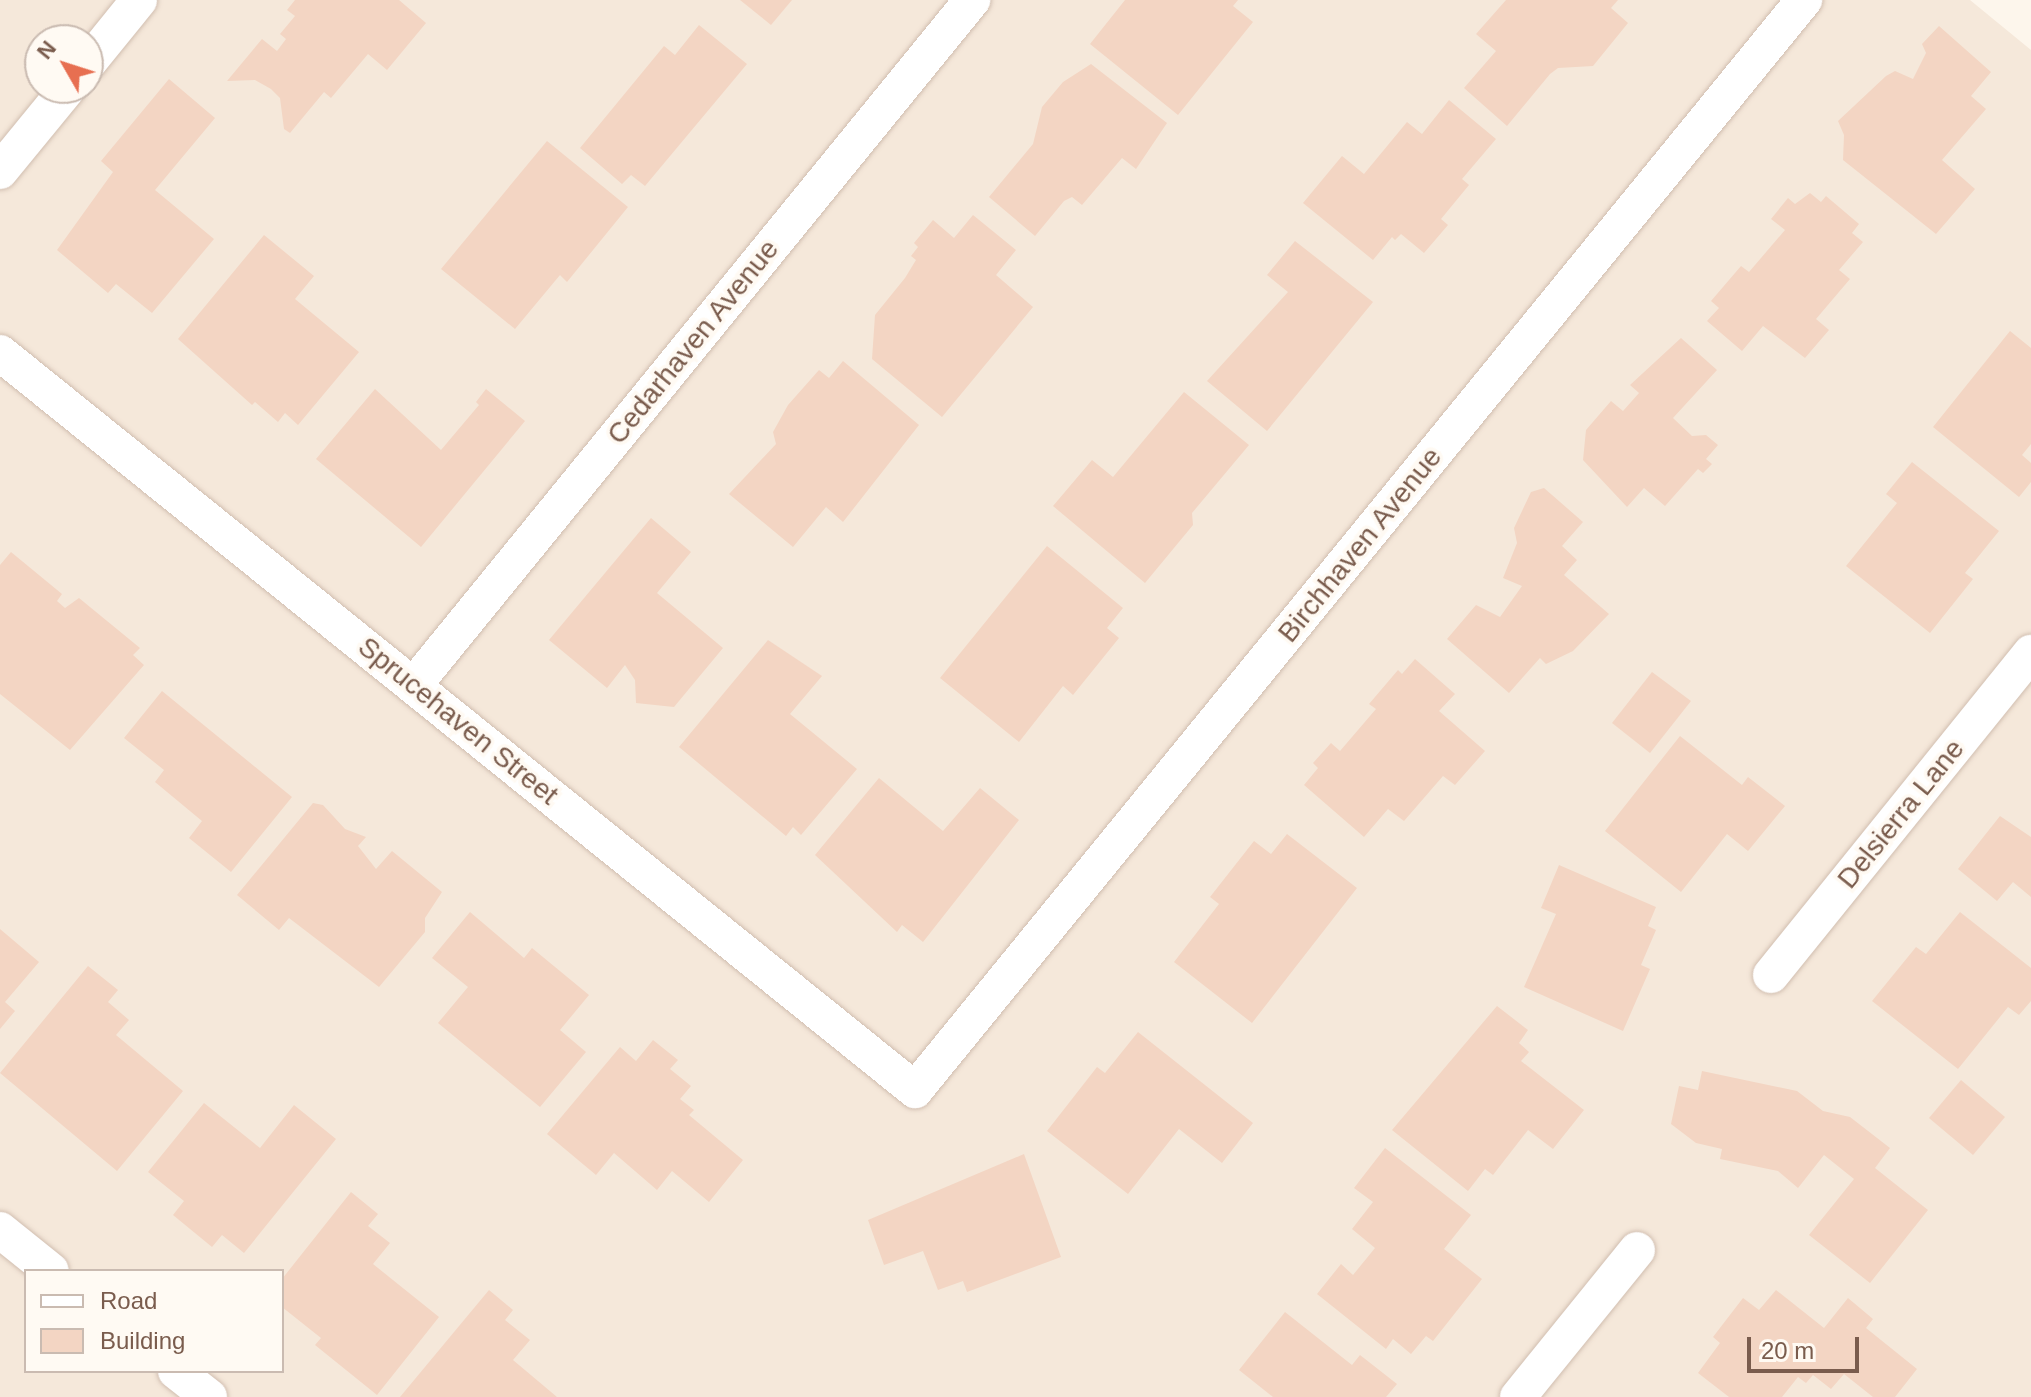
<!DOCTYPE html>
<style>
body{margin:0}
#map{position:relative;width:2031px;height:1397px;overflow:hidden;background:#fdf6ec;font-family:Arial,sans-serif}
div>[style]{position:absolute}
.residential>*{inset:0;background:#f5e8da}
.building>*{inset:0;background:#f3d5c3}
.roads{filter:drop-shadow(0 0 2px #d1beb0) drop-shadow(0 0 2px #d1beb0)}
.minor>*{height:36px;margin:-18px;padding:0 18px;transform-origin:18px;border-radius:18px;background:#fff}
span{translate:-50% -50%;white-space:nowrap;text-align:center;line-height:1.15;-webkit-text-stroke:7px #fffaf3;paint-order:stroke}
.street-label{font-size:28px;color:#7a5c4d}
.legend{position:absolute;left:24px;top:1269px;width:260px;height:104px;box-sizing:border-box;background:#fffaf3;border:2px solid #cabbb1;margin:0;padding:10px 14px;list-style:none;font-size:24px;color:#7a5c4d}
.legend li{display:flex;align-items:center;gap:16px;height:40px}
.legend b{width:40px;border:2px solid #cabbb1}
.north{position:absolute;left:24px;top:24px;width:80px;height:80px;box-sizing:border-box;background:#fffaf3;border:2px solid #cabbb1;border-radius:50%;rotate:309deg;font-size:22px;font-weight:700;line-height:32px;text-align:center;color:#7a5c4d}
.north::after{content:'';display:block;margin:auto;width:28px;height:36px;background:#e76f51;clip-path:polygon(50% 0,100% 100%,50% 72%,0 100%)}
.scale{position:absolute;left:1747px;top:1337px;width:112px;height:36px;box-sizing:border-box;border:4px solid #7a5c4d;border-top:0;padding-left:10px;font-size:24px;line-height:28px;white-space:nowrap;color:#7a5c4d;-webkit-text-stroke:6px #fffaf3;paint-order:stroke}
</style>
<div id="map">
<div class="residential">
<div style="clip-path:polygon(evenodd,0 0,1970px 0,2031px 50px,2031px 1397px,0 1397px,0 0,40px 40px,88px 40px,88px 88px,40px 88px,40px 40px,0 0,26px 1271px,282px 1271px,282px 1371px,26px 1371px,26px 1271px)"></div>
</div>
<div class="building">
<div style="clip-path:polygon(295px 0,399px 0,426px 23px,387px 70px,368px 54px,331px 98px,324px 92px,290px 133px,284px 129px,280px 98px,271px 89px,255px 80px,227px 81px,262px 39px,277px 51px,286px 39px,280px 34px,295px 16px,287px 10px)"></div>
<div style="clip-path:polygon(740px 0,792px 0,771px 25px)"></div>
<div style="clip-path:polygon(1125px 0,1238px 0,1233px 6px,1253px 22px,1178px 115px,1090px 44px)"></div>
<div style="clip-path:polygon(1506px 0,1618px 0,1611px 8px,1628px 23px,1593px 66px,1558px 68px,1550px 74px,1507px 126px,1464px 88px,1496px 51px,1476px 34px)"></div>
<div style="clip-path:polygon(699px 25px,747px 64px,645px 186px,631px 175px,622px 184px,580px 148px,664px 46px,675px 55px)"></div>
<div style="clip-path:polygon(1939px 26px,1991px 72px,1971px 96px,1986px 109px,1942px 160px,1975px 189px,1936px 234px,1843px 160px,1844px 135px,1838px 121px,1886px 76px,1895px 71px,1913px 79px,1926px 53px,1922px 44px)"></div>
<div style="clip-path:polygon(1091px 64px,1167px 123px,1136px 169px,1122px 158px,1082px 205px,1072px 197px,1064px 201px,1035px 236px,989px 197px,1033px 144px,1042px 107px,1063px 82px)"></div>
<div style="clip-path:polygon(169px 79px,215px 118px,155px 190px,214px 239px,152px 313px,116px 284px,108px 293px,57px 250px,113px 172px,101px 161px)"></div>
<div style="clip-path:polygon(1449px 100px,1496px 139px,1462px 179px,1469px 185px,1441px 219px,1448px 225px,1424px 253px,1401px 234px,1395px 240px,1392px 237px,1373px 260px,1303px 203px,1342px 156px,1364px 174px,1407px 122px,1422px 134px)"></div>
<div style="clip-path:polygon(547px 141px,628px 207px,567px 282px,560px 275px,515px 329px,441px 269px)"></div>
<div style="clip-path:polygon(1810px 193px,1821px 202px,1826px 196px,1859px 224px,1852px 233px,1863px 242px,1839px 270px,1850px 279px,1816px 319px,1829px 330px,1805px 358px,1763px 326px,1742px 351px,1707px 321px,1719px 308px,1711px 301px,1741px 266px,1749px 272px,1785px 230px,1771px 219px,1788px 198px,1795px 204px)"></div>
<div style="clip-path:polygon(973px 215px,1016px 250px,996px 275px,1033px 307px,942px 417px,872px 359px,875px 315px,905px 278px,916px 260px,911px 256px,918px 247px,914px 243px,933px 220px,954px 238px)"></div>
<div style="clip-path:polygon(264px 235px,314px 276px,295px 299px,359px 352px,298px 425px,285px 413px,278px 422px,255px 402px,252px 405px,178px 339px)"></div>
<div style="clip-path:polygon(1295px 241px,1373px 302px,1267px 431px,1207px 381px,1288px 292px,1267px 275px)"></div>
<div style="clip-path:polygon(2010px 331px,2031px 348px,2031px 444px,2022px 455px,2031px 463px,2031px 482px,2019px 497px,1933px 427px)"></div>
<div style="clip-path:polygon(1681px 338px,1717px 370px,1673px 418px,1692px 436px,1706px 435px,1718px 445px,1706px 459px,1712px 464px,1703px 473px,1698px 469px,1665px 506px,1644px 488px,1627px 507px,1583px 460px,1586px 430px,1611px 401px,1623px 411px,1639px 393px,1630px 385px)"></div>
<div style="clip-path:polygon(843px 361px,919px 425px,843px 522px,826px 507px,793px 547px,729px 494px,776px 444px,773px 432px,788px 405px,819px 370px,829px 378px)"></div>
<div style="clip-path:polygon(375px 389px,441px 450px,479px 405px,476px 402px,486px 389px,525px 421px,421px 547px,316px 459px)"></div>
<div style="clip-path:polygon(1184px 392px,1249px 445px,1192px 513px,1193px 525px,1145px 583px,1053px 506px,1092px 460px,1113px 477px)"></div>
<div style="clip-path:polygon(1912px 462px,1999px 531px,1965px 573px,1973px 579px,1930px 633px,1846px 566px,1897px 503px,1886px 494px)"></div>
<div style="clip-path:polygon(1544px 488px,1583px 522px,1562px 546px,1577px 560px,1564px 575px,1609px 614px,1573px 651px,1546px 664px,1540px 658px,1509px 693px,1447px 639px,1476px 605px,1500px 617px,1522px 586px,1503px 578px,1517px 543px,1514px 528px,1531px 492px)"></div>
<div style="clip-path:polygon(651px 518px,691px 552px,657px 593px,723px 648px,674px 707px,636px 703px,635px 680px,625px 665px,607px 688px,549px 640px)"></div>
<div style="clip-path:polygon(1047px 546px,1123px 608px,1107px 628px,1119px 638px,1073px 695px,1063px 686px,1019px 742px,940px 678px)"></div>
<div style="clip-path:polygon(11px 552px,62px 594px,57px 601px,65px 608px,79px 598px,140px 648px,133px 655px,144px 665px,70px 750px,0 694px,0 565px)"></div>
<div style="clip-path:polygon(768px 640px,822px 676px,790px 714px,857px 769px,801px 835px,793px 827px,786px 836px,679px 747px)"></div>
<div style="clip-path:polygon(1415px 659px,1455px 694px,1439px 711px,1485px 751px,1455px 785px,1443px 776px,1404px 821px,1388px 809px,1364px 837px,1304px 785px,1318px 768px,1313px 763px,1331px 743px,1340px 751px,1376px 709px,1369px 704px,1398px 670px,1402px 674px)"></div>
<div style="clip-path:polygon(1652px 672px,1691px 701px,1650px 753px,1612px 723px)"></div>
<div style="clip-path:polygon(162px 691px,292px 797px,231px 872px,189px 838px,202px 821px,155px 782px,164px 770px,124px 738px)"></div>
<div style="clip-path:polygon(1680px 736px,1742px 785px,1748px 777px,1785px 806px,1748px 851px,1727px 834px,1681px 892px,1605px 831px)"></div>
<div style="clip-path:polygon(879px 778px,943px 831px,980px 788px,1019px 820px,923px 942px,902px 925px,897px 932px,815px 855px)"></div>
<div style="clip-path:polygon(313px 803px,323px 805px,345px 829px,366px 837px,358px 846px,376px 869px,392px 851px,442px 892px,425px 918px,425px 932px,379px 987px,289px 918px,279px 930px,237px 895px)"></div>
<div style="clip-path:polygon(2000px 816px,2031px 837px,2031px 897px,2013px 882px,1997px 901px,1958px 869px)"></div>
<div style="clip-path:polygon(1287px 834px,1357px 888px,1252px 1023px,1174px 962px,1219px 904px,1210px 897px,1254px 841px,1271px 854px)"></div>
<div style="clip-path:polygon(1559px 865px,1656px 907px,1648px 926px,1656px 930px,1641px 965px,1650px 969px,1623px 1031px,1524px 987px,1556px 914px,1541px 908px)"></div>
<div style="clip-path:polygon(470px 912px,524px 958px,532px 948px,589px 995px,560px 1030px,586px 1052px,540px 1107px,438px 1023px,468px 987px,432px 958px)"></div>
<div style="clip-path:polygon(1960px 912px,2031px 968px,2031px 1001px,2019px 1015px,2008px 1007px,1958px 1069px,1872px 1001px,1916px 947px,1926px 954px)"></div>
<div style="clip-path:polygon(0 929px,39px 962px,5px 1002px,15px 1011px,0 1029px)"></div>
<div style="clip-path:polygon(88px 966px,118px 990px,108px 1002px,129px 1020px,116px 1035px,183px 1091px,117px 1171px,0 1073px)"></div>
<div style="clip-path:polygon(1497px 1006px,1528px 1030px,1519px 1043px,1529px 1052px,1521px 1061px,1584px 1110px,1553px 1149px,1528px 1130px,1493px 1175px,1485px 1169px,1468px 1191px,1392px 1130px)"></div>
<div style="clip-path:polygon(1138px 1032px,1253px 1123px,1222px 1163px,1179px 1129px,1128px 1194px,1047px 1131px,1097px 1067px,1105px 1073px)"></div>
<div style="clip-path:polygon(653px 1040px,678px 1060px,670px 1069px,691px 1086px,680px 1099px,694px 1110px,689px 1115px,743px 1160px,709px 1202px,672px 1171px,657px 1190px,614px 1153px,596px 1175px,547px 1134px,620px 1047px,636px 1061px)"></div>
<div style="clip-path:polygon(1702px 1071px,1797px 1091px,1823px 1111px,1850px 1117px,1890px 1148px,1875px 1168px,1928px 1210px,1870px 1283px,1809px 1235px,1854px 1179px,1824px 1155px,1798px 1188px,1778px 1171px,1720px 1159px,1722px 1149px,1696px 1143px,1671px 1124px,1679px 1086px,1698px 1090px)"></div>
<div style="clip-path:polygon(1961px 1080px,2005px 1117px,1973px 1155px,1929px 1118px)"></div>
<div style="clip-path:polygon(204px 1103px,260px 1148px,294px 1105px,336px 1139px,244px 1253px,222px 1235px,212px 1247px,173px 1215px,184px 1201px,148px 1172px)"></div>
<div style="clip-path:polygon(1385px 1148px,1471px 1215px,1444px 1249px,1482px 1279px,1433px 1341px,1426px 1336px,1411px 1354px,1393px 1339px,1386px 1349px,1317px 1294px,1341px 1264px,1353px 1275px,1375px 1248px,1352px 1229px,1373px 1202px,1354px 1188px)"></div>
<div style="clip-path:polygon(1024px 1154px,1061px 1257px,967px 1292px,963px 1281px,938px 1290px,923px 1251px,884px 1265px,868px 1220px)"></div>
<div style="clip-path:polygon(351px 1192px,378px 1214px,368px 1226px,390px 1243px,373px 1264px,439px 1317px,377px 1395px,315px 1345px,321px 1338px,282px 1307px,282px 1279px)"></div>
<div style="clip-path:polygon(489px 1290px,513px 1310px,505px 1320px,530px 1340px,513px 1360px,557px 1397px,400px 1397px)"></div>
<div style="clip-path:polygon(1776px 1290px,1824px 1328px,1848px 1298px,1873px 1319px,1866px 1328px,1917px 1369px,1895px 1397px,1873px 1397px,1844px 1374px,1831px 1389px,1813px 1375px,1806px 1383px,1798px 1377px,1782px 1397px,1729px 1397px,1698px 1373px,1720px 1343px,1713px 1337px,1743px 1298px,1759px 1310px)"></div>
<div style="clip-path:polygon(1285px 1312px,1352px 1365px,1360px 1355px,1397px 1384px,1386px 1397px,1273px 1397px,1239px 1370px)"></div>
</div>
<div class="roads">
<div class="minor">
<div style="left:88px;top:63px;width:81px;rotate:-51deg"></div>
<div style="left:0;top:171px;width:107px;rotate:-50.7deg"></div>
<div style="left:0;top:353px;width:1175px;rotate:38.85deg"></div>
<div style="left:915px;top:1090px;width:1407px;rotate:-50.8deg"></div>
<div style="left:414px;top:685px;width:884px;rotate:-50.83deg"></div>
<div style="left:1771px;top:975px;width:414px;rotate:-51.1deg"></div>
<div style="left:0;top:1230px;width:65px;rotate:38.8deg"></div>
<div style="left:176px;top:1371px;width:42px;rotate:38.2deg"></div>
<div style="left:1518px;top:1397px;width:189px;rotate:-51deg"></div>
</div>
</div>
<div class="street-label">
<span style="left:693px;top:342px;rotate:-51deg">Cedarhaven Avenue</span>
<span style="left:1360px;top:545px;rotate:-51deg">Birchhaven Avenue</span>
<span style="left:458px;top:721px;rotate:39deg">Sprucehaven Street</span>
<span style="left:1901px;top:814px;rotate:-51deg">Delsierra Lane</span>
</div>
<ul class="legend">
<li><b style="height:10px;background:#fff"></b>Road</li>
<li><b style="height:22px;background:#f3d5c3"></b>Building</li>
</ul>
<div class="north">N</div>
<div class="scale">20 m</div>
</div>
